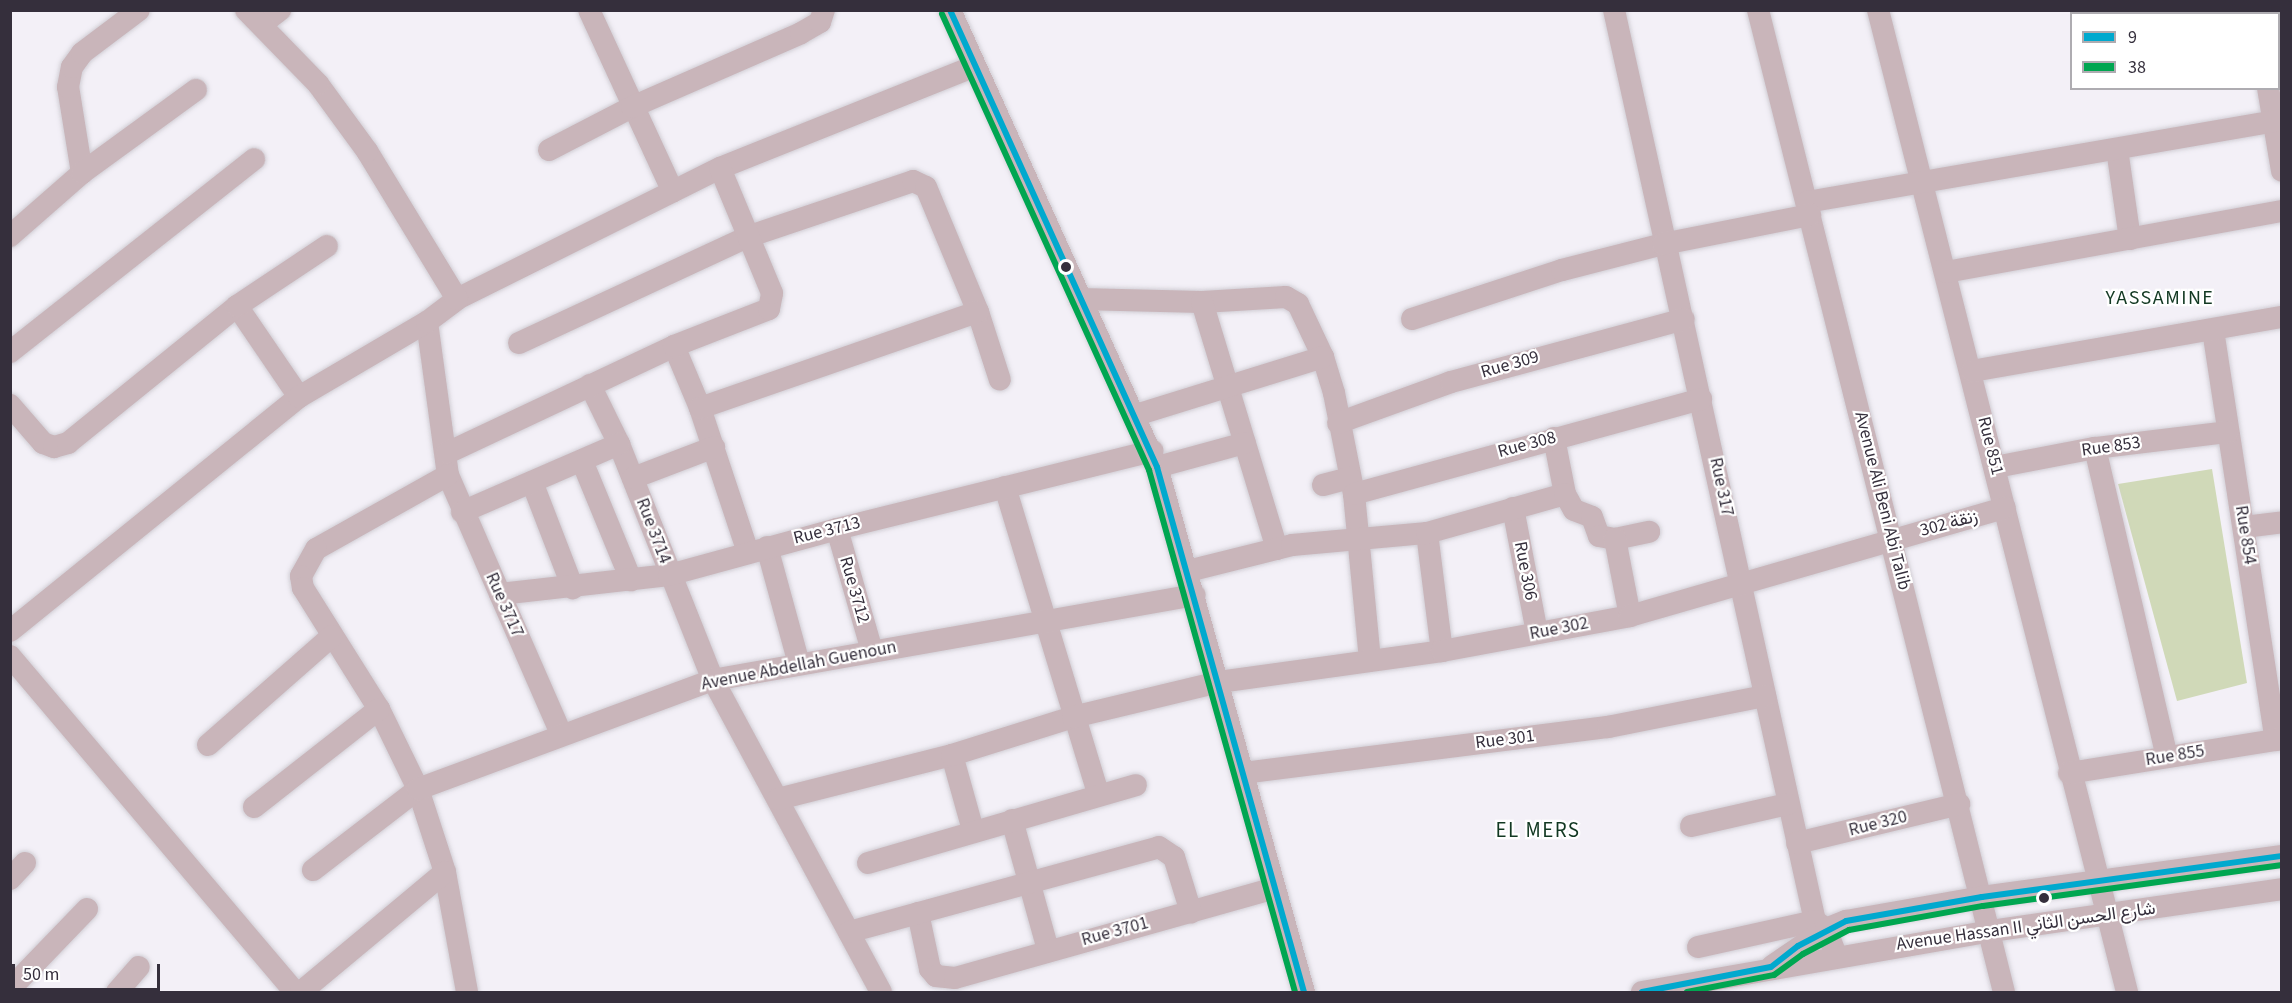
<!DOCTYPE html>
<meta charset="utf-8">
<style>
body{margin:0}
#map{position:relative;width:2292px;height:1003px;overflow:hidden;background:#f3f0f7;font-family:"Source Sans 3",Vazirmatn,sans-serif}
div>[style]{position:absolute}
.green>*{inset:0;background:#d0d9b8}
.roads{filter:drop-shadow(0 0 2px #d1ced5) drop-shadow(0 0 2px #d1ced5)}
.minor>*{height:22px;margin:-11px;padding:0 11px;transform-origin:11px;border-radius:11px;background:#c9b5ba}
.bus-1>*{height:6px;margin:-3px;padding:0 3px;transform-origin:3px;border-radius:3px;background:#00a9ce}
.bus-2>*{height:6px;margin:-3px;padding:0 3px;transform-origin:3px;border-radius:3px;background:#00a651}
.dots>*{width:16px;height:16px;translate:-50% -50%;box-sizing:border-box;border:3px solid #fff;border-radius:50%}
span{translate:-50% -50%;white-space:nowrap;text-align:center;line-height:1.15;-webkit-text-stroke:4.5px #fff;paint-order:stroke}
.street-label{font-size:18px;color:#352f3c}
.neighbourhood-label{font-size:20px;color:#123822;letter-spacing:1.5px}
.quarter-label{font-size:21px;color:#123822;letter-spacing:1.5px}
.frame{position:absolute;inset:0;border:12px solid #352f3c;pointer-events:none}
.legend{position:absolute;left:2070px;top:12px;width:210px;height:78px;box-sizing:border-box;background:#fff;border:2px solid #aeacb1;margin:0;padding:8px 10px;list-style:none;font-size:18px;color:#352f3c}
.legend li{display:flex;align-items:center;gap:12px;height:30px}
.legend b{width:30px;border:2px solid #aeacb1}
.scale{position:absolute;left:12px;top:964px;width:148px;height:27px;box-sizing:border-box;border:3px solid #352f3c;border-top:0;padding-left:8px;font-size:18px;line-height:21px;white-space:nowrap;color:#352f3c;-webkit-text-stroke:4px #fff;paint-order:stroke}
</style>
<div id="map">
<div class="green">
<div style="clip-path:polygon(2212px 469px,2247px 683px,2177px 701px,2118px 484px)"></div>
</div>
<div class="roads">
<div class="minor">
<div style="left:589px;top:10px;width:200px;rotate:65.2deg"></div>
<div style="left:950px;top:10px;width:502px;rotate:65.63deg"></div>
<div style="left:1157px;top:467px;width:545px;rotate:74.36deg"></div>
<div style="left:1614px;top:10px;width:933px;rotate:77.56deg"></div>
<div style="left:1815px;top:921px;width:14px;rotate:36deg"></div>
<div style="left:1826px;top:929px;width:30px;rotate:69deg"></div>
<div style="left:1758px;top:10px;width:1012px;rotate:75.94deg"></div>
<div style="left:1878px;top:10px;width:1013px;rotate:75.77deg"></div>
<div style="left:2255px;top:10px;width:4px;rotate:76deg"></div>
<div style="left:262px;top:24px;width:23px;rotate:-38deg"></div>
<div style="left:2268px;top:88px;width:84px;rotate:80.4deg"></div>
<div style="left:2117px;top:149px;width:91px;rotate:81.8deg"></div>
<div style="left:549px;top:150px;width:93px;rotate:-27.4deg"></div>
<div style="left:632px;top:107px;width:184px;rotate:-23.6deg"></div>
<div style="left:801px;top:33px;width:22px;rotate:-30deg"></div>
<div style="left:820px;top:22px;width:13px;rotate:-72deg"></div>
<div style="left:82px;top:173px;width:87px;rotate:-99.2deg"></div>
<div style="left:68px;top:87px;width:20px;rotate:-79deg"></div>
<div style="left:72px;top:67px;width:17px;rotate:-54deg"></div>
<div style="left:82px;top:53px;width:71px;rotate:-37deg"></div>
<div style="left:1807px;top:202px;width:482px;rotate:-9.8deg"></div>
<div style="left:10px;top:236px;width:96px;rotate:-41.2deg"></div>
<div style="left:82px;top:173px;width:141px;rotate:-36.1deg"></div>
<div style="left:1946px;top:272px;width:341px;rotate:-10.3deg"></div>
<div style="left:457px;top:299px;width:294px;rotate:-26.5deg"></div>
<div style="left:720px;top:168px;width:272px;rotate:-21.8deg"></div>
<div style="left:1080px;top:299px;width:122px;rotate:1.4deg"></div>
<div style="left:1202px;top:302px;width:84px;rotate:-3.4deg"></div>
<div style="left:1286px;top:297px;width:14px;rotate:30deg"></div>
<div style="left:1298px;top:304px;width:59px;rotate:64.7deg"></div>
<div style="left:1323px;top:357px;width:38px;rotate:73deg"></div>
<div style="left:1334px;top:393px;width:103px;rotate:78.8deg"></div>
<div style="left:1354px;top:494px;width:167px;rotate:84.5deg"></div>
<div style="left:1202px;top:302px;width:258px;rotate:73.1deg"></div>
<div style="left:237px;top:306px;width:110px;rotate:55.7deg"></div>
<div style="left:1412px;top:319px;width:158px;rotate:-18.1deg"></div>
<div style="left:1562px;top:270px;width:104px;rotate:-14.4deg"></div>
<div style="left:1663px;top:244px;width:150px;rotate:-11.2deg"></div>
<div style="left:427px;top:322px;width:154px;rotate:82.2deg"></div>
<div style="left:448px;top:475px;width:283px;rotate:66.4deg"></div>
<div style="left:2213px;top:330px;width:415px;rotate:81.3deg"></div>
<div style="left:519px;top:343px;width:255px;rotate:-24.9deg"></div>
<div style="left:750px;top:236px;width:172px;rotate:-18.6deg"></div>
<div style="left:913px;top:181px;width:14px;rotate:25deg"></div>
<div style="left:926px;top:187px;width:135px;rotate:67.4deg"></div>
<div style="left:978px;top:312px;width:71px;rotate:72.1deg"></div>
<div style="left:674px;top:346px;width:67px;rotate:67.2deg"></div>
<div style="left:700px;top:408px;width:152px;rotate:71.6deg"></div>
<div style="left:10px;top:352px;width:311px;rotate:-38.3deg"></div>
<div style="left:1972px;top:371px;width:315px;rotate:-9.9deg"></div>
<div style="left:590px;top:385px;width:66px;rotate:63.8deg"></div>
<div style="left:619px;top:444px;width:254px;rotate:68.3deg"></div>
<div style="left:713px;top:680px;width:354px;rotate:61.7deg"></div>
<div style="left:10px;top:405px;width:50px;rotate:49deg"></div>
<div style="left:43px;top:443px;width:12px;rotate:20deg"></div>
<div style="left:54px;top:447px;width:15px;rotate:-16deg"></div>
<div style="left:68px;top:443px;width:218px;rotate:-39deg"></div>
<div style="left:237px;top:306px;width:108px;rotate:-33.7deg"></div>
<div style="left:700px;top:408px;width:294px;rotate:-19.1deg"></div>
<div style="left:1136px;top:415px;width:196px;rotate:-17.2deg"></div>
<div style="left:1338px;top:423px;width:120px;rotate:-19.9deg"></div>
<div style="left:1451px;top:382px;width:241px;rotate:-15.1deg"></div>
<div style="left:1554px;top:438px;width:57px;rotate:78.9deg"></div>
<div style="left:2095px;top:448px;width:317px;rotate:76.9deg"></div>
<div style="left:447px;top:453px;width:251px;rotate:-25.2deg"></div>
<div style="left:674px;top:346px;width:102px;rotate:-21.3deg"></div>
<div style="left:769px;top:309px;width:16px;rotate:-79deg"></div>
<div style="left:772px;top:293px;width:135px;rotate:-112.6deg"></div>
<div style="left:582px;top:461px;width:129px;rotate:67.6deg"></div>
<div style="left:1157px;top:467px;width:91px;rotate:-15.3deg"></div>
<div style="left:1995px;top:467px;width:102px;rotate:-10.8deg"></div>
<div style="left:2095px;top:448px;width:134px;rotate:-6.9deg"></div>
<div style="left:448px;top:475px;width:151px;rotate:150.7deg"></div>
<div style="left:316px;top:549px;width:31px;rotate:119deg"></div>
<div style="left:301px;top:576px;width:12px;rotate:81deg"></div>
<div style="left:303px;top:588px;width:143px;rotate:57.9deg"></div>
<div style="left:379px;top:709px;width:89px;rotate:64deg"></div>
<div style="left:418px;top:789px;width:87px;rotate:72deg"></div>
<div style="left:445px;top:872px;width:122px;rotate:79.6deg"></div>
<div style="left:633px;top:478px;width:87px;rotate:-20.9deg"></div>
<div style="left:532px;top:482px;width:114px;rotate:68.9deg"></div>
<div style="left:1323px;top:485px;width:28px;rotate:-15deg"></div>
<div style="left:1005px;top:487px;width:321px;rotate:73.1deg"></div>
<div style="left:1354px;top:494px;width:360px;rotate:-15.3deg"></div>
<div style="left:1513px;top:508px;width:127px;rotate:79.1deg"></div>
<div style="left:462px;top:512px;width:171px;rotate:-23.4deg"></div>
<div style="left:2244px;top:527px;width:38px;rotate:-7deg"></div>
<div style="left:837px;top:529px;width:127px;rotate:74deg"></div>
<div style="left:1427px;top:533px;width:119px;rotate:82.8deg"></div>
<div style="left:1615px;top:539px;width:35px;rotate:-12deg"></div>
<div style="left:767px;top:547px;width:121px;rotate:74.7deg"></div>
<div style="left:1188px;top:571px;width:107px;rotate:-14deg"></div>
<div style="left:1292px;top:545px;width:136px;rotate:-5.1deg"></div>
<div style="left:1427px;top:533px;width:143px;rotate:-15.8deg"></div>
<div style="left:1565px;top:494px;width:18px;rotate:61deg"></div>
<div style="left:1574px;top:510px;width:19px;rotate:21deg"></div>
<div style="left:1592px;top:517px;width:20px;rotate:70deg"></div>
<div style="left:1599px;top:536px;width:16px;rotate:11deg"></div>
<div style="left:1615px;top:539px;width:78px;rotate:79deg"></div>
<div style="left:500px;top:594px;width:170px;rotate:-6.4deg"></div>
<div style="left:669px;top:575px;width:174px;rotate:-15.3deg"></div>
<div style="left:837px;top:529px;width:325px;rotate:-13.9deg"></div>
<div style="left:10px;top:631px;width:372px;rotate:-39deg"></div>
<div style="left:299px;top:397px;width:148px;rotate:-30.4deg"></div>
<div style="left:427px;top:322px;width:38px;rotate:-37deg"></div>
<div style="left:457px;top:299px;width:173px;rotate:-121.3deg"></div>
<div style="left:367px;top:151px;width:83px;rotate:-126.2deg"></div>
<div style="left:318px;top:84px;width:103px;rotate:-134.2deg"></div>
<div style="left:10px;top:656px;width:441px;rotate:49.7deg"></div>
<div style="left:208px;top:745px;width:165px;rotate:-41.3deg"></div>
<div style="left:952px;top:755px;width:78px;rotate:74.4deg"></div>
<div style="left:1243px;top:773px;width:368px;rotate:-7.2deg"></div>
<div style="left:1608px;top:727px;width:160px;rotate:-11.2deg"></div>
<div style="left:2069px;top:773px;width:216px;rotate:-9.1deg"></div>
<div style="left:778px;top:799px;width:179px;rotate:-14.2deg"></div>
<div style="left:952px;top:755px;width:127px;rotate:-17.4deg"></div>
<div style="left:1073px;top:717px;width:150px;rotate:-13.5deg"></div>
<div style="left:1219px;top:682px;width:225px;rotate:-7.9deg"></div>
<div style="left:1442px;top:651px;width:191px;rotate:-10.5deg"></div>
<div style="left:1630px;top:616px;width:390px;rotate:-16.1deg"></div>
<div style="left:254px;top:807px;width:159px;rotate:-38.1deg"></div>
<div style="left:1012px;top:820px;width:135px;rotate:74.5deg"></div>
<div style="left:1691px;top:826px;width:99px;rotate:-12.8deg"></div>
<div style="left:1797px;top:843px;width:167px;rotate:-13.5deg"></div>
<div style="left:868px;top:863px;width:279px;rotate:-16.2deg"></div>
<div style="left:313px;top:870px;width:133px;rotate:-37.6deg"></div>
<div style="left:418px;top:789px;width:314px;rotate:-20.3deg"></div>
<div style="left:713px;top:680px;width:489px;rotate:-10deg"></div>
<div style="left:10px;top:879px;width:22px;rotate:-47deg"></div>
<div style="left:918px;top:913px;width:57px;rotate:77.9deg"></div>
<div style="left:930px;top:969px;width:9px;rotate:49deg"></div>
<div style="left:936px;top:976px;width:19px;rotate:6deg"></div>
<div style="left:955px;top:978px;width:332px;rotate:-15.7deg"></div>
<div style="left:849px;top:932px;width:321px;rotate:-15.3deg"></div>
<div style="left:1159px;top:847px;width:18px;rotate:34deg"></div>
<div style="left:1174px;top:857px;width:58px;rotate:72.8deg"></div>
<div style="left:1698px;top:947px;width:120px;rotate:-12.5deg"></div>
<div style="left:1772px;top:966px;width:65px;rotate:-34.4deg"></div>
<div style="left:1826px;top:929px;width:22px;rotate:-22deg"></div>
<div style="left:1846px;top:921px;width:138px;rotate:-10deg"></div>
<div style="left:1982px;top:897px;width:303px;rotate:-7.8deg"></div>
<div style="left:10px;top:989px;width:111px;rotate:-46.1deg"></div>
<div style="left:117px;top:992px;width:33px;rotate:-49deg"></div>
<div style="left:301px;top:992px;width:187px;rotate:-39.8deg"></div>
<div style="left:1642px;top:992px;width:354px;rotate:-9.9deg"></div>
<div style="left:1991px;top:931px;width:294px;rotate:-8.2deg"></div>
</div>
</div>
<div class="bus-1">
<div style="left:950px;top:10px;width:502px;rotate:65.63deg"></div>
<div style="left:1157px;top:467px;width:545px;rotate:74.36deg"></div>
<div style="left:1642px;top:992px;width:131px;rotate:-11deg"></div>
<div style="left:1771px;top:967px;width:34px;rotate:-38deg"></div>
<div style="left:1798px;top:946px;width:54px;rotate:-27.5deg"></div>
<div style="left:1846px;top:921px;width:138px;rotate:-10deg"></div>
<div style="left:1982px;top:897px;width:303px;rotate:-7.8deg"></div>
</div>
<div class="bus-2">
<div style="left:942px;top:14px;width:501px;rotate:65.58deg"></div>
<div style="left:1149px;top:470px;width:542px;rotate:74.37deg"></div>
<div style="left:1687px;top:992px;width:89px;rotate:-11.1deg"></div>
<div style="left:1774px;top:975px;width:36px;rotate:-36deg"></div>
<div style="left:1803px;top:954px;width:52px;rotate:-27.6deg"></div>
<div style="left:1849px;top:930px;width:136px;rotate:-10.2deg"></div>
<div style="left:1983px;top:906px;width:302px;rotate:-7.8deg"></div>
</div>
<div class="dots">
<div style="left:1066px;top:267px;background:#352f3c"></div>
<div style="left:2044px;top:898px;background:#352f3c"></div>
</div>
<div class="street-label">
<span style="left:1510px;top:365px;rotate:-16deg">Rue 309</span>
<span style="left:1527px;top:445px;rotate:-15deg">Rue 308</span>
<span style="left:1990px;top:446px;rotate:76deg">Rue 851</span>
<span style="left:2111px;top:447px;rotate:-8deg">Rue 853</span>
<span style="left:1721px;top:487px;rotate:78deg">Rue 317</span>
<span style="left:1882px;top:501px;rotate:76deg">Avenue Ali Beni Abi Talib</span>
<span style="left:1949px;top:524px;rotate:-15deg">زنقة 302</span>
<span style="left:653px;top:531px;rotate:69deg">Rue 3714</span>
<span style="left:827px;top:531px;rotate:-14deg">Rue 3713</span>
<span style="left:2245px;top:535px;rotate:81deg">Rue 854</span>
<span style="left:1525px;top:571px;rotate:79deg">Rue 306</span>
<span style="left:854px;top:590px;rotate:74deg">Rue 3712</span>
<span style="left:504px;top:605px;rotate:66deg">Rue 3717</span>
<span style="left:1559px;top:629px;rotate:-11deg">Rue 302</span>
<span style="left:799px;top:666px;rotate:-11deg">Avenue Abdellah Guenoun</span>
<span style="left:1505px;top:740px;rotate:-7deg">Rue 301</span>
<span style="left:2175px;top:756px;rotate:-9deg">Rue 855</span>
<span style="left:1878px;top:824px;rotate:-14deg">Rue 320</span>
<span style="left:2026px;top:927px;rotate:-8deg">Avenue Hassan II شارع الحسن الثاني</span>
<span style="left:1115px;top:932px;rotate:-15deg">Rue 3701</span>
</div>
<div class="neighbourhood-label">
<span style="left:2160px;top:298px">YASSAMINE</span>
</div>
<div class="quarter-label">
<span style="left:1538px;top:830px">EL MERS</span>
</div>
<div class="frame"></div>
<ul class="legend">
<li><b style="height:8px;background:#00a9ce"></b>9</li>
<li><b style="height:8px;background:#00a651"></b>38</li>
</ul>
<div class="scale">50 m</div>
</div>
